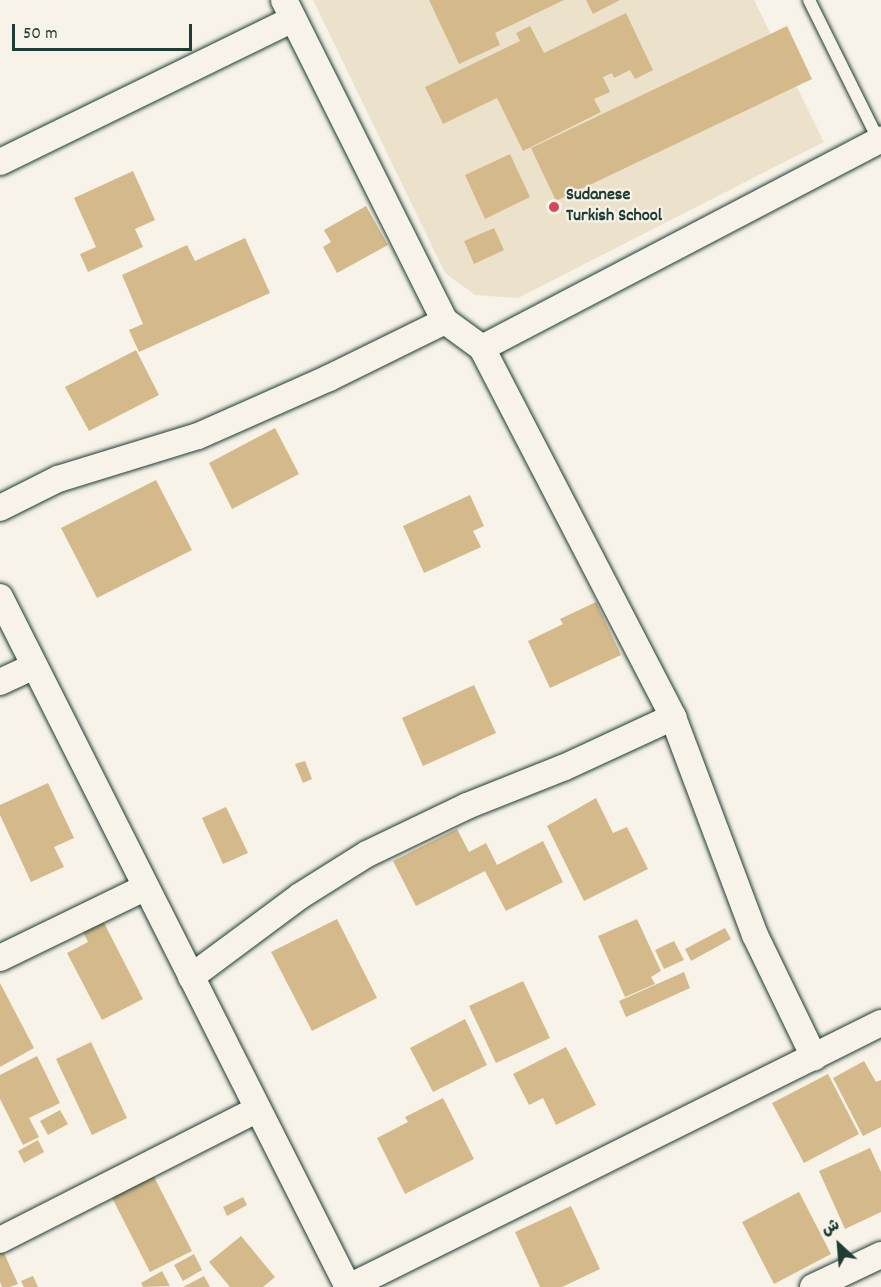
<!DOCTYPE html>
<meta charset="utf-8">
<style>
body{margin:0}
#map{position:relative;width:881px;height:1287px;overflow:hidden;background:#f7f3e8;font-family:Dekko,"Playpen Sans Arabic",sans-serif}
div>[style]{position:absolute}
.built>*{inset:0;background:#ece2cc}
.building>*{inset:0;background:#d4ba8a}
.roads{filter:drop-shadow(0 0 2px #1f3d34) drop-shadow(0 0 2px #1f3d34)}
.service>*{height:12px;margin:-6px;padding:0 6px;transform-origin:6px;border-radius:6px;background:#f7f3e8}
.minor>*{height:26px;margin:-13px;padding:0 13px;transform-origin:13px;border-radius:13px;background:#f7f3e8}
.dots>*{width:16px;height:16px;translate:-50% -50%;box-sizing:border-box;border:3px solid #f7f3e8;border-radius:50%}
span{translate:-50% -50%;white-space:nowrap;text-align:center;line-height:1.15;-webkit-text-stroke:4.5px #f7f3e8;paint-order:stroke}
.poi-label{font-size:18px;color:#1f3d34;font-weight:700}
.left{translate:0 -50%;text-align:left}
.north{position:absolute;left:809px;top:1215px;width:60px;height:60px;-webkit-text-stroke:4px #f7f3e8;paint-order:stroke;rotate:334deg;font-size:16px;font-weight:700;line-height:24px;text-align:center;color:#1f3d34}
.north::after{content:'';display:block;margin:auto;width:21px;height:27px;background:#1f3d34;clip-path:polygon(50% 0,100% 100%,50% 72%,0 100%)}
.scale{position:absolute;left:12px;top:24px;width:180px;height:27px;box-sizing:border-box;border:3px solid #1f3d34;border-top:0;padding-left:8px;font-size:18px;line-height:21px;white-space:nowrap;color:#1f3d34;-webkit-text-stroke:4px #f7f3e8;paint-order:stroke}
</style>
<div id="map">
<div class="built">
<div style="clip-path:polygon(313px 0,754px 0,824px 142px,518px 298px,475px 295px,445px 273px)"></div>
</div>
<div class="building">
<div style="clip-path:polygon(429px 0,564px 0,495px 33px,500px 45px,459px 64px)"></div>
<div style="clip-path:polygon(586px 0,620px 0,593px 14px)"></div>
<div style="clip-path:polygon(626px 13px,653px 70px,635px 79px,630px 70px,614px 78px,612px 73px,603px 77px,610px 92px,594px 99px,601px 112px,523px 151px,497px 98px,443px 124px,425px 87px,520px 41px,516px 33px,530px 26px,544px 53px)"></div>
<div style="clip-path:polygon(787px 26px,812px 79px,556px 201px,531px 148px)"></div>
<div style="clip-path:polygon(510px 154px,530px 197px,485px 219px,465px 175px)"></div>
<div style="clip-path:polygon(133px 171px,155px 220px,135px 229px,143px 247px,88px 272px,80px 254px,96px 247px,74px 198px)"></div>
<div style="clip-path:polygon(366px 206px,388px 245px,337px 273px,323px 247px,331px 242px,324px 230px)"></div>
<div style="clip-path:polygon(494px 228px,504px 250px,474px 264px,464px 241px)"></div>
<div style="clip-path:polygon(245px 238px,270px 293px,139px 352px,129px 330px,143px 324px,122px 275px,187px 245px,195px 261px)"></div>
<div style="clip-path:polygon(136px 350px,159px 395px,89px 431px,65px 387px)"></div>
<div style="clip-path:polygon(275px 428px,299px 474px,232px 509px,209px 463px)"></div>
<div style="clip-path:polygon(156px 480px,192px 550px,97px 598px,61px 528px)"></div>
<div style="clip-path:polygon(470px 495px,484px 526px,473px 531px,481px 547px,424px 573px,403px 526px)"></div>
<div style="clip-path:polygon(596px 602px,621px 655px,550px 688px,528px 641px,563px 624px,560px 619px)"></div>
<div style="clip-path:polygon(474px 685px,496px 733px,423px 766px,402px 718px)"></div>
<div style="clip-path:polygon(305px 761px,312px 779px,303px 783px,295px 764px)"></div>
<div style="clip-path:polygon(48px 783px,74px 838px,54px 847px,64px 867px,31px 882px,0 815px,0 805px)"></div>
<div style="clip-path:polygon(596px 798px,613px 833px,627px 827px,648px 869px,584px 901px,547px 826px)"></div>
<div style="clip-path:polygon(226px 807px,248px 853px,223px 864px,202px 818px)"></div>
<div style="clip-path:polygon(457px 829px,469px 852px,486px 843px,497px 865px,543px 841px,563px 882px,506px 911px,485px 871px,416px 906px,393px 861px)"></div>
<div style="clip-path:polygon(101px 917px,143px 999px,102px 1020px,67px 953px,88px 942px,81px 928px)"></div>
<div style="clip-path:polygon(337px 919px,377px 998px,312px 1031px,271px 952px)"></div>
<div style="clip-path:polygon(637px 919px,661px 971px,651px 977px,655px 984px,625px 997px,598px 936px)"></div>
<div style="clip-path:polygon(725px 928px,731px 939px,691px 961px,685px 949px)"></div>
<div style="clip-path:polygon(674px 941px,684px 960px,664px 969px,655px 950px)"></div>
<div style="clip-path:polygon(684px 972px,690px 988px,626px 1017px,619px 1001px)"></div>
<div style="clip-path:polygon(523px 981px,550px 1038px,496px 1063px,469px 1006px)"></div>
<div style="clip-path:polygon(0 983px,34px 1048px,0 1067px)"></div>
<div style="clip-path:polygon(465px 1019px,487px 1065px,433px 1092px,410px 1048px)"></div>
<div style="clip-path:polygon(91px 1042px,127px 1118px,92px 1135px,56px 1059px)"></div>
<div style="clip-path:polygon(566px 1047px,596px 1105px,556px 1125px,543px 1098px,529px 1105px,513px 1074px)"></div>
<div style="clip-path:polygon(37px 1056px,60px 1103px,29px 1118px,39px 1137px,23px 1145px,0 1099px,0 1075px)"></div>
<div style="clip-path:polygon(864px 1061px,876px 1082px,881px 1080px,881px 1127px,863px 1136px,833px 1078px)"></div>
<div style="clip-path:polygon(828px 1074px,859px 1134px,804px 1163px,772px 1103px)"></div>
<div style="clip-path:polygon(443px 1098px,474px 1159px,405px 1194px,377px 1138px,408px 1122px,405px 1117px)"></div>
<div style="clip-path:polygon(60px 1110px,68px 1124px,48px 1135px,40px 1121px)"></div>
<div style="clip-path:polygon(38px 1140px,44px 1152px,24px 1163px,18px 1151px)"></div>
<div style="clip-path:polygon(870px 1148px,881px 1172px,881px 1212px,845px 1229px,819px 1171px)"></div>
<div style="clip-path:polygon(150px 1169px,192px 1251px,150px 1272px,108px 1190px)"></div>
<div style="clip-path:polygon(799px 1192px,831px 1254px,774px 1284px,742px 1222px)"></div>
<div style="clip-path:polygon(243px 1197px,247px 1205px,227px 1216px,223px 1207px)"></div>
<div style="clip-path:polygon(571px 1206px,600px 1269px,562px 1287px,540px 1287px,515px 1232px)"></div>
<div style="clip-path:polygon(241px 1236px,275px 1277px,263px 1287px,230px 1287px,209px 1262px)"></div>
<div style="clip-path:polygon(3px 1251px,18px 1284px,10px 1287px,2px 1287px,0 1282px,0 1252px)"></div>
<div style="clip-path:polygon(194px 1254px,202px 1270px,183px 1281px,174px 1265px)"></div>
<div style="clip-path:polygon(162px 1271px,170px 1286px,143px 1287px,141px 1283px)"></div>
<div style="clip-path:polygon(33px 1276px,38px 1287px,24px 1287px,21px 1281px)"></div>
<div style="clip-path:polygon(204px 1276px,210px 1287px,183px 1287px)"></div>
</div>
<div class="roads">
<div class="service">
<div style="left:809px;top:0;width:157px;rotate:63.6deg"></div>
</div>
<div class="minor">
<div style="left:284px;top:0;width:359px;rotate:63.4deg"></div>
<div style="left:445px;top:321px;width:46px;rotate:36.1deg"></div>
<div style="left:482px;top:348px;width:416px;rotate:62.6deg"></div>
<div style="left:673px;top:717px;width:233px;rotate:69.4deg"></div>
<div style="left:755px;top:935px;width:136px;rotate:64.2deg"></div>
<div style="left:0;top:162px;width:326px;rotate:-26deg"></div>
<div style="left:482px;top:348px;width:450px;rotate:-27.6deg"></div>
<div style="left:0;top:508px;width:65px;rotate:-26.6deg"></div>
<div style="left:58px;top:479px;width:146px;rotate:-17.1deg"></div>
<div style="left:198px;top:436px;width:143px;rotate:-23.9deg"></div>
<div style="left:329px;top:378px;width:129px;rotate:-26.2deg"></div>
<div style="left:0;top:597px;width:773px;rotate:63.24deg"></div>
<div style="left:0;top:682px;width:38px;rotate:-25deg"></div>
<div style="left:0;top:958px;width:162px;rotate:-25.9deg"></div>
<div style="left:191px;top:977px;width:136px;rotate:-36.6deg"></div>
<div style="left:300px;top:896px;width:79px;rotate:-32.1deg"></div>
<div style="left:367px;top:854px;width:111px;rotate:-25.6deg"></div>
<div style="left:467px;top:806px;width:105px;rotate:-21.7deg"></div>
<div style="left:565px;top:767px;width:119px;rotate:-24.8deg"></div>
<div style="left:0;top:1240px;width:289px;rotate:-26.9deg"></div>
<div style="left:349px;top:1287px;width:594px;rotate:-26.39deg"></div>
<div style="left:813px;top:1287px;width:75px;rotate:-25.2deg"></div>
</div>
</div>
<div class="dots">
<div style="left:554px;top:207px;background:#d1495b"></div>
</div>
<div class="poi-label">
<span class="left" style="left:566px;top:207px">Sudanese<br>Turkish School</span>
</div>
<div class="north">ش</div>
<div class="scale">50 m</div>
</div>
